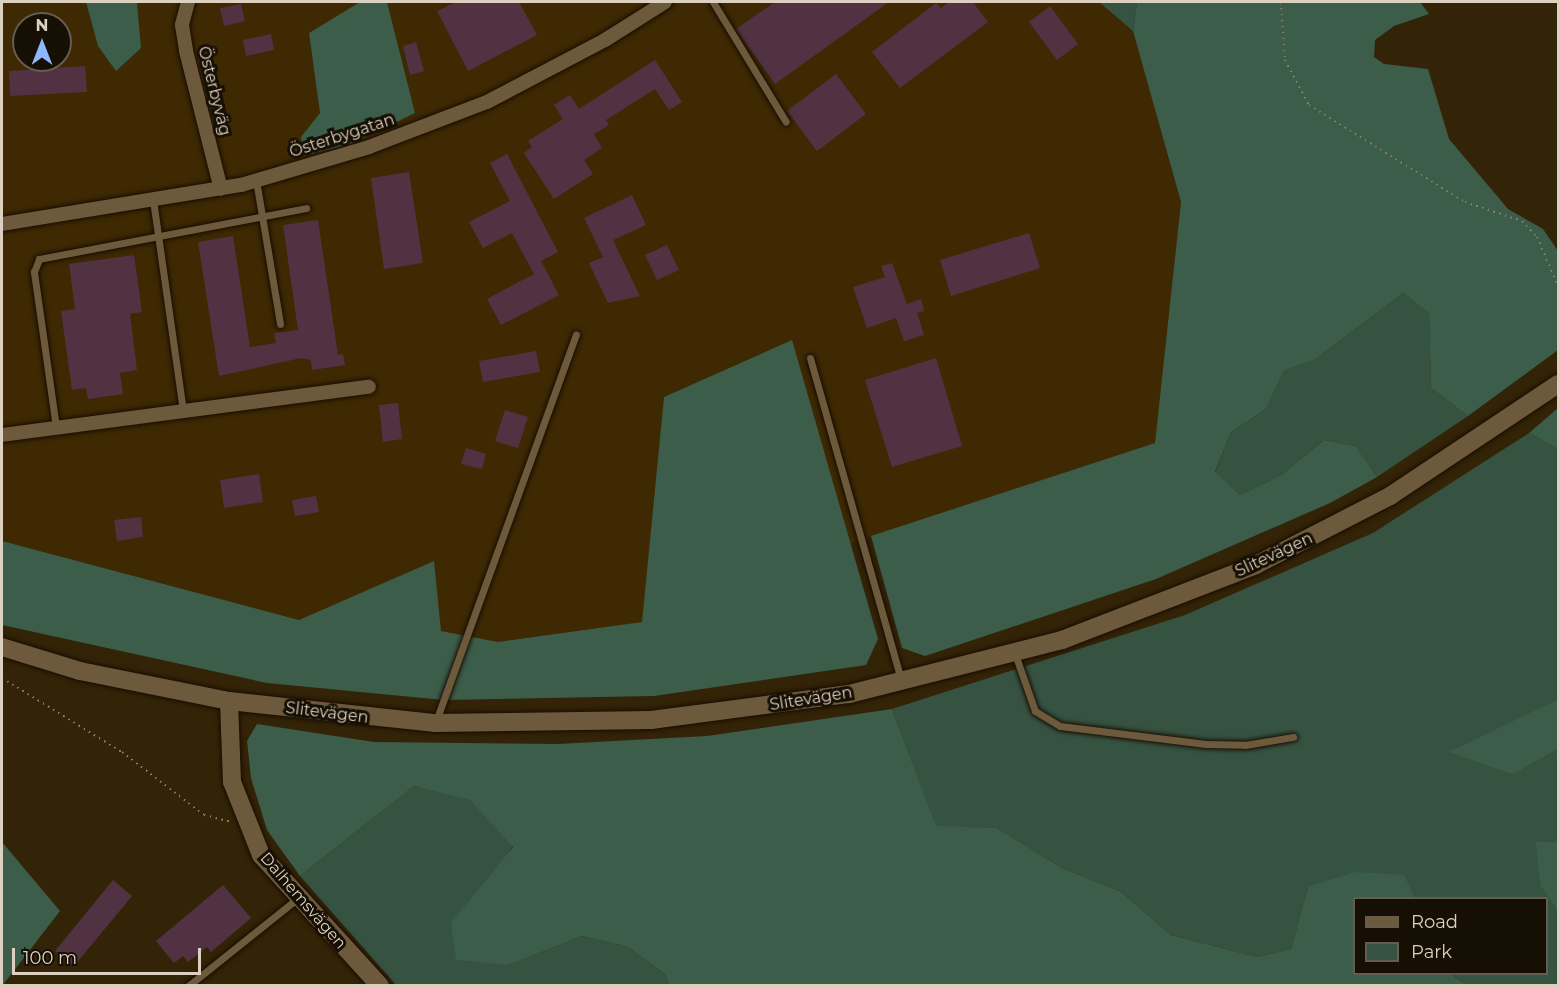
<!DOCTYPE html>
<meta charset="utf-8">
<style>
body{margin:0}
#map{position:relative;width:1560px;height:987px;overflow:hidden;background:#342407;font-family:Montserrat,sans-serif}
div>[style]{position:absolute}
.built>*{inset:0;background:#3e2903}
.green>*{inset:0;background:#365342}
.forest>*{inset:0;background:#3b5d4a}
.building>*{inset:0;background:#513243}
.path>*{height:2px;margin-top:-1px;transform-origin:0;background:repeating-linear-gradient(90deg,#8b7d67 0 1.5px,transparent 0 6px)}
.roads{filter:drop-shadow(0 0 2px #190d00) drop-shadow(0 0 2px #190d00)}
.lane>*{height:7px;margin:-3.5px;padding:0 3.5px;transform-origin:3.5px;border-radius:3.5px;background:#6d5a3d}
.street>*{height:14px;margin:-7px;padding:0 7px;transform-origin:7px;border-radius:7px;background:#6d5a3d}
.secondary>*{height:18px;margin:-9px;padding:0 9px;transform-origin:9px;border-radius:9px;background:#6d5a3d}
span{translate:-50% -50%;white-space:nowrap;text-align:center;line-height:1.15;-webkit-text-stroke:6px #160f04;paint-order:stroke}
.street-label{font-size:16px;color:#dcd1c1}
.frame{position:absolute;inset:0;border:3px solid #dcd1c1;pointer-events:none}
.legend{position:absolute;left:1353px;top:897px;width:195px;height:78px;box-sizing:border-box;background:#160f04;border:2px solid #655d50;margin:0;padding:8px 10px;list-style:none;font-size:18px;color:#dcd1c1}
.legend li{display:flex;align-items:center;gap:12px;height:30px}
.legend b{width:30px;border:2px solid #655d50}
.north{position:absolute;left:12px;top:12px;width:60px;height:60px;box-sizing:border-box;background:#160f04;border:2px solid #655d50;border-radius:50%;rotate:0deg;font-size:16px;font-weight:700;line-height:24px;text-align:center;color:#dcd1c1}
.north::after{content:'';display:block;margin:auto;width:21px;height:27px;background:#8db9fc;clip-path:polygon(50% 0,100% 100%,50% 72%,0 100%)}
.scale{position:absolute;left:12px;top:948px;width:189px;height:27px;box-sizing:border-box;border:3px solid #dcd1c1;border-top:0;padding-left:8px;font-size:18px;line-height:21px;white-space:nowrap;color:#dcd1c1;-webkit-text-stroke:4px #160f04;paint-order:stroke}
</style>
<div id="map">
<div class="built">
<div style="clip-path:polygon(evenodd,2px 2px,86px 2px,98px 46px,141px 48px,137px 2px,360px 2px,309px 33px,320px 113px,301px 137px,305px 156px,415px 113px,387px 2px,1099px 2px,1133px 31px,1181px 202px,1155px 443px,849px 544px,791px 340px,664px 397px,642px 622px,498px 642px,440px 631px,434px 562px,300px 620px,2px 541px,2px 2px,24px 24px,60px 24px,60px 60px,24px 60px,24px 24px)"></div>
</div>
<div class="green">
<div style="clip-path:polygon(1099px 2px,1137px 2px,1133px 31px)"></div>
<div style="clip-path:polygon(1403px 293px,1429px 313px,1431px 388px,1468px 416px,1377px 477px,1356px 446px,1324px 440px,1281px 475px,1240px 495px,1215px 473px,1231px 432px,1266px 409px,1284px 371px,1314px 360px)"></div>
<div style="clip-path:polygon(1529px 433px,1558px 449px,1558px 699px,1450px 752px,1513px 775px,1558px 749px,1558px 842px,1537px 842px,1540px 886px,1558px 911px,1558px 985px,1466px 985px,1451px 974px,1546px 974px,1546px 898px,1415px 898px,1403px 875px,1308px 887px,1291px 949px,1257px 957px,1171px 935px,1120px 891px,1062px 868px,997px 828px,936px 827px,892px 709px,1185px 615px,1373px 533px)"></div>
<div style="clip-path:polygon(414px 786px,470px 799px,513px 846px,494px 874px,509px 965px,582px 936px,628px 947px,665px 974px,669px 985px,396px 985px,300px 876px)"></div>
</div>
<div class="forest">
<div style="clip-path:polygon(86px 2px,137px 2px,141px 48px,116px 71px,98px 46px)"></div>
<div style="clip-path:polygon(360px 2px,387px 2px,415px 113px,351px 144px,304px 156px,301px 137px,320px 113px,309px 33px)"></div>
<div style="clip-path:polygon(1137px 2px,1420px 2px,1429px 14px,1394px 26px,1375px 40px,1374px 57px,1384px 64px,1428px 69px,1449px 139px,1508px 209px,1543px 229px,1558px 251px,1558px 350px,1468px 416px,1431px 388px,1429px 313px,1403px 293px,1314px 360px,1284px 371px,1266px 409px,1231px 432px,1215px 472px,1240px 495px,1281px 475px,1324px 440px,1356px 446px,1377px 477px,1330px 503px,1156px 579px,925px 656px,902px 648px,871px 536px,1155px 443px,1181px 202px,1133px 31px)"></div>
<div style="clip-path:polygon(792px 340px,878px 639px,866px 665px,654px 696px,444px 700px,267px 683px,2px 625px,2px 541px,299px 620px,434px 561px,441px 631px,498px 642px,642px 622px,664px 397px)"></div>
<div style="clip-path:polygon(1558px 408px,1558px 449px,1529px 433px)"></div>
<div style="clip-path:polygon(1558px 699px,1558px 749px,1513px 775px,1449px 752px)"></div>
<div style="clip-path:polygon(892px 709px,936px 826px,997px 828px,1062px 868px,1120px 891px,1171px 935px,1257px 957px,1291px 949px,1308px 887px,1355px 872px,1404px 875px,1415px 898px,1354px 898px,1354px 974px,1451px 974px,1466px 985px,669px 985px,665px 974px,628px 947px,582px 936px,509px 965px,456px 960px,451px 923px,513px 847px,470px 800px,414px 786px,300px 876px,267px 830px,251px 778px,247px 741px,257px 724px,374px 742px,558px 744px,707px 736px)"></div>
<div style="clip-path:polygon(2px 842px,60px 911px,2px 986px)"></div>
<div style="clip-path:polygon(1536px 842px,1558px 842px,1558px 911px,1540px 886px)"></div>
</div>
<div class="building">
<div style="clip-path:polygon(456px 2px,519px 2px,537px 35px,468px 71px,437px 11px)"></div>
<div style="clip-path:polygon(775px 2px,889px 2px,775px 84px,736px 29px)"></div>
<div style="clip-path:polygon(949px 2px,973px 2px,988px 22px,900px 88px,872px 52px,936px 3px,941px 8px)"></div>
<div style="clip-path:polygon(241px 4px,245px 21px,224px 26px,220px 8px)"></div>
<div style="clip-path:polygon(1050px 6px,1078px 44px,1057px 60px,1029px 22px)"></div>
<div style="clip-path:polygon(271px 34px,274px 50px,246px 56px,243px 40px)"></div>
<div style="clip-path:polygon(416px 42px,424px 71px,410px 75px,403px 46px)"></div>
<div style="clip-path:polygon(655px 60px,682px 102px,669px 110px,655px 89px,606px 120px,609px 125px,594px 134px,602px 148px,584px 160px,593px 174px,554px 199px,524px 153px,532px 147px,528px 141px,563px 119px,554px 105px,570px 95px,579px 109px)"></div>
<div style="clip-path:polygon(85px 66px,87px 92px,10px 96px,9px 71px)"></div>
<div style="clip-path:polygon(836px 74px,866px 114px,817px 151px,787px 111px)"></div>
<div style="clip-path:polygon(507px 154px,558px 252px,541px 261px,559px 295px,501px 325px,487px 299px,534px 274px,512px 233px,483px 248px,469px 222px,510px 201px,490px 163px)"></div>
<div style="clip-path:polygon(409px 172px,423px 263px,384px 269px,371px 178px)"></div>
<div style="clip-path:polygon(632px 195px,646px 225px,613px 240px,640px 296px,608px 303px,589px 263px,603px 257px,584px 218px)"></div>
<div style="clip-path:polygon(318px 220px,338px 355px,343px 354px,345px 365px,312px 370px,311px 360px,301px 358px,219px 376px,198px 242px,233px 236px,250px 347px,276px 343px,274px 333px,298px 330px,283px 225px)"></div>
<div style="clip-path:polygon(1029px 233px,1040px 268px,951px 296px,940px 260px)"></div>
<div style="clip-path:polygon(667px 245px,679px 270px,657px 280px,645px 255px)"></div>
<div style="clip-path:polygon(134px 255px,142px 312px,130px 314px,137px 370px,120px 373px,123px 394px,88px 399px,86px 388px,72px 390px,61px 311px,75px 309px,69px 264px)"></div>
<div style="clip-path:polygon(892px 263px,907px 304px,921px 299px,924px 311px,917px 313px,924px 335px,904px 341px,896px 318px,867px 328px,853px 287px,885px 277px,881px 266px)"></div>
<div style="clip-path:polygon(536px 351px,540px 372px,483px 382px,479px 361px)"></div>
<div style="clip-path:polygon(936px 358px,962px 446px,892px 467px,865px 380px)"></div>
<div style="clip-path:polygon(398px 403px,402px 439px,383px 442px,379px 405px)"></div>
<div style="clip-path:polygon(505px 410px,528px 417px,518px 448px,495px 441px)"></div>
<div style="clip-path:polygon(466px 448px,486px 454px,482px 469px,461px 464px)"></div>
<div style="clip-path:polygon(259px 474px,263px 502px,224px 508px,220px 480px)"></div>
<div style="clip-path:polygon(316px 496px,319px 512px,295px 516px,292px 500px)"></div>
<div style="clip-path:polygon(141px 517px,143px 537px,117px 541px,114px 520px)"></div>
<div style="clip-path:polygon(113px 880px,132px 896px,74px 966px,55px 951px)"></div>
<div style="clip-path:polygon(223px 885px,251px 918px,211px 952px,207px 947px,188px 962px,183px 956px,174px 963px,156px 941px)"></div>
</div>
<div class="path">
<div style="left:1281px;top:2px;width:58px;rotate:86.1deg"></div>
<div style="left:1285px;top:60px;width:51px;rotate:61.9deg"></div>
<div style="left:1309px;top:105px;width:184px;rotate:31.9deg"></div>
<div style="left:1465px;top:202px;width:60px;rotate:18.4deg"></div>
<div style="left:1522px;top:221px;width:22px;rotate:47deg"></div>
<div style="left:1537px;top:237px;width:53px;rotate:66.8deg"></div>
<div style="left:2px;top:678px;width:141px;rotate:31.7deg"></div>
<div style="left:122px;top:752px;width:103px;rotate:37.5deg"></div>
<div style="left:204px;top:815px;width:29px;rotate:14deg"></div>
</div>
<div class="roads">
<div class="lane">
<div style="left:713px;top:2px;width:140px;rotate:58.7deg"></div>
<div style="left:256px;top:180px;width:146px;rotate:80.5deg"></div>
<div style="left:153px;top:200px;width:213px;rotate:81.9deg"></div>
<div style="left:810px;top:358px;width:335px;rotate:74.2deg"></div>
<div style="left:56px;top:427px;width:157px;rotate:-98.1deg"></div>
<div style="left:34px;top:272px;width:14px;rotate:-69deg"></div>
<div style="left:39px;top:259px;width:272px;rotate:-10.8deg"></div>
<div style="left:1015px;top:654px;width:60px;rotate:70.7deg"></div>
<div style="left:1035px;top:711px;width:29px;rotate:31deg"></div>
<div style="left:1060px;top:726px;width:147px;rotate:7deg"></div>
<div style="left:1206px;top:744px;width:39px;rotate:1deg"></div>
<div style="left:1245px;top:745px;width:49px;rotate:-9.5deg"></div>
<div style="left:436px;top:721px;width:411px;rotate:-70.1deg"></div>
<div style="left:188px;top:986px;width:141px;rotate:-38.7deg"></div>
</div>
<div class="street">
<div style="left:188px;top:2px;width:24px;rotate:105deg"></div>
<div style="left:182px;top:25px;width:26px;rotate:81deg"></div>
<div style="left:186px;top:51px;width:142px;rotate:75.8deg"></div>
<div style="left:2px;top:224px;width:242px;rotate:-9.3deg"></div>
<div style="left:241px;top:185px;width:134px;rotate:-16.5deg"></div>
<div style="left:369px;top:147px;width:126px;rotate:-20.9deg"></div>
<div style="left:487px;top:102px;width:133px;rotate:-27.7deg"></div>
<div style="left:605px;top:40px;width:71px;rotate:-32.3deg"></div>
<div style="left:2px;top:435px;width:370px;rotate:-7.5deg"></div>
</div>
<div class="secondary">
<div style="left:2px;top:647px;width:82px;rotate:17.1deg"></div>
<div style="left:80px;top:671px;width:152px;rotate:11.4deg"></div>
<div style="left:229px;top:701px;width:208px;rotate:6.1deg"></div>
<div style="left:436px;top:723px;width:215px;rotate:-0.8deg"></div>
<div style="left:651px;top:720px;width:200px;rotate:-7.5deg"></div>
<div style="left:849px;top:694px;width:220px;rotate:-14.2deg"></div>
<div style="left:1062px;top:640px;width:208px;rotate:-21.1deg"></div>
<div style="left:1256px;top:565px;width:151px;rotate:-27.2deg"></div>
<div style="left:1390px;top:496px;width:202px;rotate:-33.7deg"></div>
<div style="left:229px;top:701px;width:81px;rotate:87.9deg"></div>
<div style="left:232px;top:782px;width:79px;rotate:68.3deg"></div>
<div style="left:261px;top:855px;width:177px;rotate:47.7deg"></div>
</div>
</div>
<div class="street-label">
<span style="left:214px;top:91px;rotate:76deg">Österbyväg</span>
<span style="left:342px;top:136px;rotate:-18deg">Österbygatan</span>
<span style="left:1274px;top:555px;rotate:-25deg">Slitevägen</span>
<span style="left:811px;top:699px;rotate:-9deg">Slitevägen</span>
<span style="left:327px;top:713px;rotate:7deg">Slitevägen</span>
<span style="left:303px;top:901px;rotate:49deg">Dalhemsvägen</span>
</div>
<div class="frame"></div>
<ul class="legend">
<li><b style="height:8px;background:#6d5a3d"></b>Road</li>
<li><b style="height:16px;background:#365342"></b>Park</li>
</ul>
<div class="north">N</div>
<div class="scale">100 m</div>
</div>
